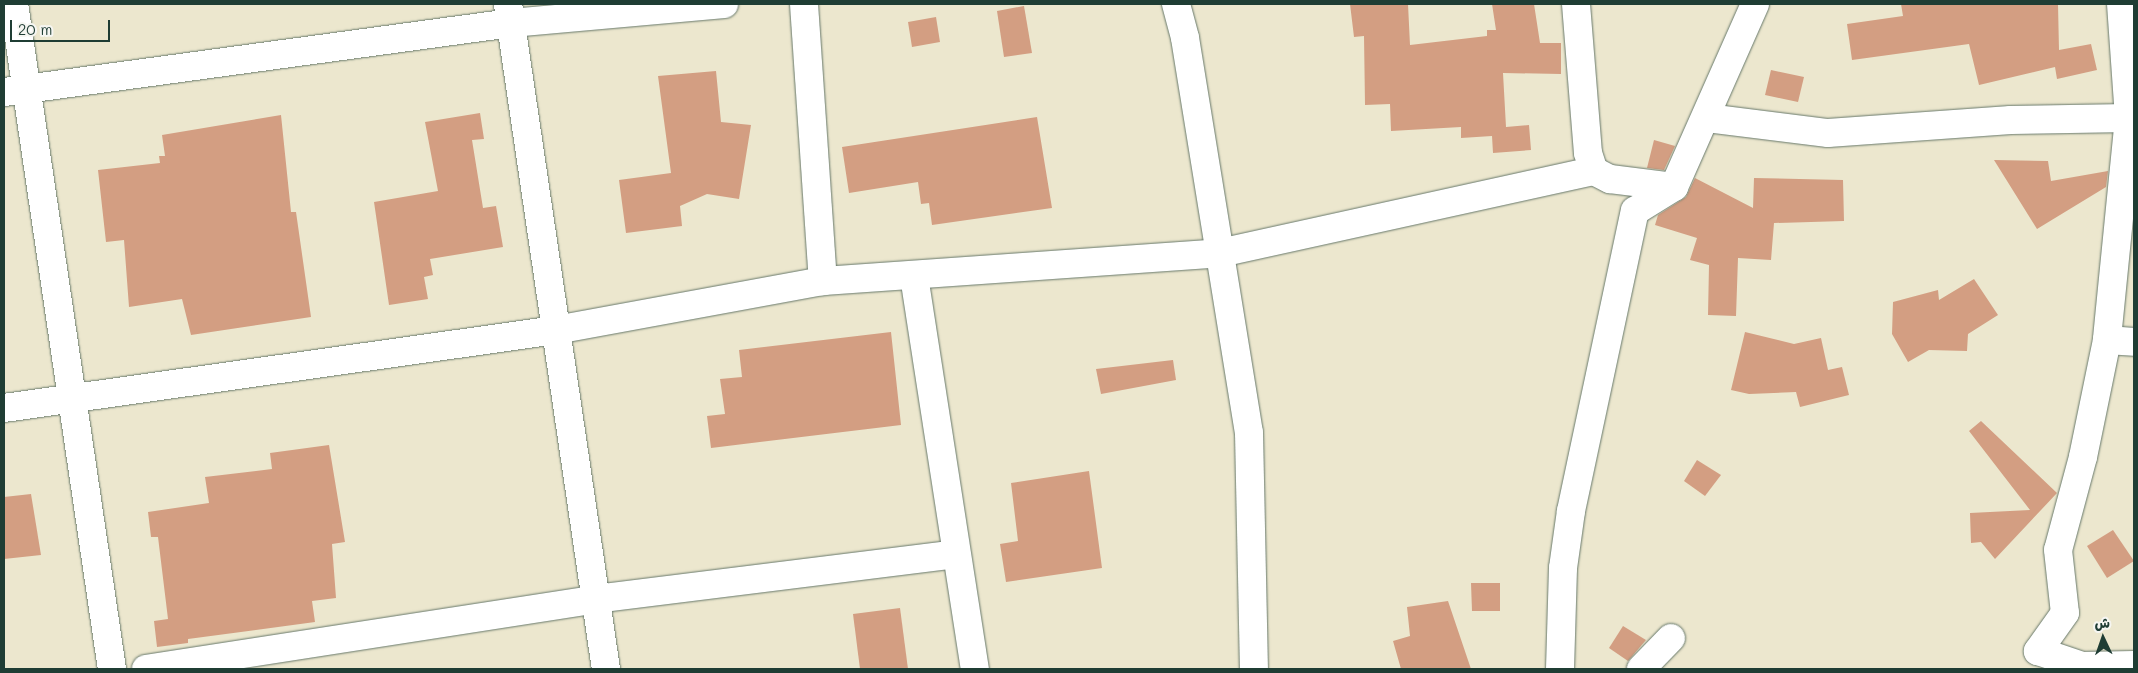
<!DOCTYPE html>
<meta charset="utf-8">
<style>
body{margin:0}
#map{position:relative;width:2138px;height:673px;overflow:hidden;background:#ece7ce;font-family:Mali,"Playpen Sans Arabic",sans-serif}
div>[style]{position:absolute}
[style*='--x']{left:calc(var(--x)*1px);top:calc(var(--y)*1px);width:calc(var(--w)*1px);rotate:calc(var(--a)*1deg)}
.building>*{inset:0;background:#d39e82}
.roads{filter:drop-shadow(0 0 1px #67786a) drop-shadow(0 0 1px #67786a)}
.minor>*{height:28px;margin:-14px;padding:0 14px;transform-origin:14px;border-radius:14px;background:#fff}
span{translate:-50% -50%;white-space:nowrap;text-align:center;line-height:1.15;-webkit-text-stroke:4px #f6f6f2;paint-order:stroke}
.frame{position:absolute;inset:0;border:5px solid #1f3d34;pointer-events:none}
.north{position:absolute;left:2078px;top:613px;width:50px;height:50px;-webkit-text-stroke:4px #f6f6f2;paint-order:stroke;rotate:357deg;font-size:14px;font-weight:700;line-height:20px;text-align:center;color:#1f3d34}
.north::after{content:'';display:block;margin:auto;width:18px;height:22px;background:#1f3d34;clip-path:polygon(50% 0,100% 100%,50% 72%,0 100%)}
.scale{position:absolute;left:10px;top:20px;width:100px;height:22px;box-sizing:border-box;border:2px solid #1f3d34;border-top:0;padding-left:6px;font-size:15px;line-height:18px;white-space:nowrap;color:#1f3d34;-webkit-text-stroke:4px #f6f6f2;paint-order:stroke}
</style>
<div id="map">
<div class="building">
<i style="clip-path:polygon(1350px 4px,1408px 4px,1410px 45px,1487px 36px,1487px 30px,1496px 30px,1492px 4px,1534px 4px,1540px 43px,1561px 43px,1561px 74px,1503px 73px,1506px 127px,1529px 125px,1531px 150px,1493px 153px,1492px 136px,1461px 138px,1461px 127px,1391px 131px,1390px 104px,1365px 105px,1364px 36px,1354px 37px)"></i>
<i style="clip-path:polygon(1901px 4px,2058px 4px,2059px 50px,2091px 44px,2097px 70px,2057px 79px,2055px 67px,1979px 85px,1969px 44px,1852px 60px,1847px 24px,1903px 16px)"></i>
<i style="clip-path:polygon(1024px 6px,1032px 53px,1004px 57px,997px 11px)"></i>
<i style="clip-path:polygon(936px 17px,940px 42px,912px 47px,908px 22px)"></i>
<i style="clip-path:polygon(1771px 70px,1804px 77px,1798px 102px,1765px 95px)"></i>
<i style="clip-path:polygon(716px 71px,721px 122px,751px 125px,739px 199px,707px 194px,680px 206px,682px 226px,626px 233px,619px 180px,671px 173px,658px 76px)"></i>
<i style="clip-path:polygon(480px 113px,484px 139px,472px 140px,483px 208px,496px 206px,503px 247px,430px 259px,433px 275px,424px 277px,428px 299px,389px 305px,374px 202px,438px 191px,425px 122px)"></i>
<i style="clip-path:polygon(281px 115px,291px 212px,296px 212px,311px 317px,191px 335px,182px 299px,129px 307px,124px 240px,106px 242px,98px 170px,160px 163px,159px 156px,165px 156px,162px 135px)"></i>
<i style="clip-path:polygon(1037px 117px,1052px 208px,932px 225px,929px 203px,921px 204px,918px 182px,849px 193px,842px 147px)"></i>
<i style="clip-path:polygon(1654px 140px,1675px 146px,1664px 170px,1647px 168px)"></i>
<i style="clip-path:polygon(1994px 160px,2048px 161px,2051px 181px,2108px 171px,2106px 187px,2037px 229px)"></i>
<i style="clip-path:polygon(1695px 178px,1753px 208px,1754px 178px,1843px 180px,1844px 221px,1774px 223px,1771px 260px,1738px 258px,1736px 316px,1708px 315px,1709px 265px,1690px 260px,1697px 238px,1655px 225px,1658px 215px,1686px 197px)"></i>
<i style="clip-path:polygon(1974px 279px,1998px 315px,1968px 334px,1967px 351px,1929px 350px,1908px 362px,1892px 334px,1893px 302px,1938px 290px,1939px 300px)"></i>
<i style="clip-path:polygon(891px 332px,901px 425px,711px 448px,707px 416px,725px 414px,720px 379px,742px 377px,739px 350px)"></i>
<i style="clip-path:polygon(1745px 332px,1794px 344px,1821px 338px,1828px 370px,1842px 367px,1849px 395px,1800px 407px,1796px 392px,1749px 394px,1731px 390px)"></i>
<i style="clip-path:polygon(1173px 360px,1176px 380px,1101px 394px,1096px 369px)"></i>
<i style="clip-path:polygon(1981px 421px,2057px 493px,1995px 559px,1981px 542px,1971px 543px,1970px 513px,2030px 510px,1969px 431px)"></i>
<i style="clip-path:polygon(329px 445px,345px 542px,332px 544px,336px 598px,312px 601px,315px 622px,188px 639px,188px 643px,157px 647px,154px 621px,168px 619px,158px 537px,151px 537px,148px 512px,209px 503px,205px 477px,272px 469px,270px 453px)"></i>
<i style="clip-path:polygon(1697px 460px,1721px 475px,1705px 496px,1684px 481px)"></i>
<i style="clip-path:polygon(1089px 471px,1102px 568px,1006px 582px,1000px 544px,1018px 541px,1011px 483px)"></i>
<i style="clip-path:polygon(31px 494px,41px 555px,4px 559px,4px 497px)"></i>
<i style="clip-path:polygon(2113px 530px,2134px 561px,2107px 578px,2087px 546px)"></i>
<i style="clip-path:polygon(1471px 583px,1500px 583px,1500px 611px,1472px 611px)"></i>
<i style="clip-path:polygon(1448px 601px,1471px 669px,1401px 669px,1393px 641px,1410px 636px,1407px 607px)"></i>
<i style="clip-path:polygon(900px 608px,908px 669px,860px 669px,853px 614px)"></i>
<i style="clip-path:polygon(1623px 626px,1646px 640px,1628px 661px,1609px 648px)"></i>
</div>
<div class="roads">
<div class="minor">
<i style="--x:14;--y:4;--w:672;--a:81.62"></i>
<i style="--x:508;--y:4;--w:672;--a:81.62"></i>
<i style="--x:804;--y:4;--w:278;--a:86.1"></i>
<i style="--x:1176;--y:4;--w:35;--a:75"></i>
<i style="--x:1185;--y:38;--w:400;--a:80.8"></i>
<i style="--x:1249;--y:433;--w:236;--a:88.8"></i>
<i style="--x:1576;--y:4;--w:149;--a:85.4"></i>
<i style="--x:1588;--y:153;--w:19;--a:72"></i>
<i style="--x:1594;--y:171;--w:18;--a:27"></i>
<i style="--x:1610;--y:179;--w:64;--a:7.1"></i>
<i style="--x:4;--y:92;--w:512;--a:-7.75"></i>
<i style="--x:511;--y:23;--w:214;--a:-5.1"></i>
<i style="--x:1707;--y:118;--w:122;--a:7.1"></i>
<i style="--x:1828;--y:133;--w:183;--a:-4.1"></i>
<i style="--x:2011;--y:120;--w:118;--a:-1"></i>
<i style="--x:2129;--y:118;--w:114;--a:-94"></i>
<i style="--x:2134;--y:118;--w:5;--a:180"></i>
<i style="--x:2129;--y:118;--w:223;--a:95.7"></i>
<i style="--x:2107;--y:340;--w:119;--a:101.6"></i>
<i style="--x:2083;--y:457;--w:96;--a:105"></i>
<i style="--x:2058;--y:550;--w:63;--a:83.7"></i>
<i style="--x:2065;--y:613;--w:47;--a:125.4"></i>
<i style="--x:2038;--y:651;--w:46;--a:18.8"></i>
<i style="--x:2082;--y:666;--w:52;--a:-1.1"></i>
<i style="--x:914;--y:276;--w:398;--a:81.2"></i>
<i style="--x:2107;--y:340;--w:27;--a:4"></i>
<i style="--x:4;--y:408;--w:557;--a:-8.04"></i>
<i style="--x:556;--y:330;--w:271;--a:-10.4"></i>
<i style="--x:823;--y:281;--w:398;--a:-4"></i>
<i style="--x:1220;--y:253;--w:383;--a:-12.4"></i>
<i style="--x:146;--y:669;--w:455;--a:-8.8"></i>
<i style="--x:596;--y:599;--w:363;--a:-7.1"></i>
<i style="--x:1560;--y:669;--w:101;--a:-88.3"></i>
<i style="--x:1563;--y:568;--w:58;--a:-82"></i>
<i style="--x:1571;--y:511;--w:307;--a:-78"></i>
<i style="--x:1635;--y:211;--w:46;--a:-31.6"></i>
<i style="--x:1674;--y:187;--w:200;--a:-66.1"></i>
<i style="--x:1641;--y:669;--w:43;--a:-45.9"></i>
</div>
</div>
<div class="frame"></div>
<div class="north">ش</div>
<div class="scale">20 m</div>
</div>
